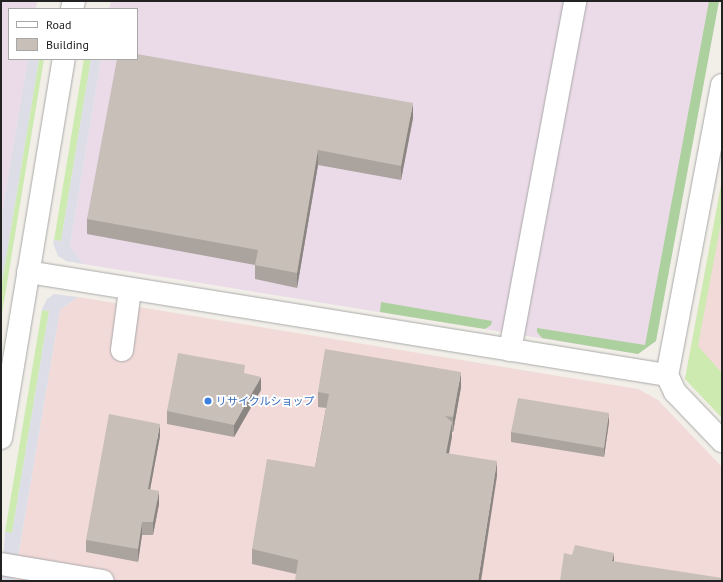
<!DOCTYPE html>
<meta charset="utf-8">
<style>
body{margin:0}
#map{position:relative;width:723px;height:582px;overflow:hidden;background:#f2efe9;font-family:"PT Sans","Noto Sans JP",sans-serif}
div>[style]{position:absolute}
[style*='--x']{left:calc(var(--x)*1px);top:calc(var(--y)*1px);width:calc(var(--w)*1px);rotate:calc(var(--a)*1deg)}
.commercial>*{inset:0;background:#f2dad9}
.industrial>*{inset:0;background:#ebdbe8}
.grass>*{inset:0;background:#cdebb0}
.forest>*{inset:0;background:#add19e}
.plaza>*{inset:0;background:#dddde8}
.roads{filter:drop-shadow(0 0 1px #a9a9a9) drop-shadow(0 0 1px #a9a9a9)}
.minor>*{height:22px;margin:-11px;padding:0 11px;transform-origin:11px;border-radius:11px;background:#fff}
.wall>*{inset:0;background:#aba49e}
.shaded-wall>*{inset:0;background:#8b8681}
.building>*{inset:0;background:#c7bfb8}
.dots>*{width:11px;height:11px;translate:-50% -50%;box-sizing:border-box;border:2px solid #fff;border-radius:50%}
span{translate:-50% -50%;white-space:nowrap;text-align:center;line-height:1.15;-webkit-text-stroke:3.5px #fff;paint-order:stroke}
.shop-label{font-size:11px;color:#366cbe}
.left{translate:0 -50%;text-align:left}
.frame{position:absolute;inset:0;border:2px solid #222;pointer-events:none}
.legend{position:absolute;left:8px;top:8px;width:130px;height:52px;box-sizing:border-box;background:#fff;border:1px solid #a7a7a7;margin:0;padding:5px 7px;list-style:none;font-size:12px;color:#222}
.legend li{display:flex;align-items:center;gap:8px;height:20px}
.legend b{width:20px;border:1px solid #a7a7a7}
</style>
<div id="map">
<div class="commercial">
<i style="clip-path:polygon(722px 180px,722px 418px,685px 379px)"></i>
<i style="clip-path:polygon(78px 297px,638px 389px,658px 400px,722px 467px,722px 581px,14px 581px,60px 310px)"></i>
</div>
<div class="industrial">
<i style="clip-path:polygon(1px 1px,37px 1px,36px 9px,9px 9px,9px 59px,28px 59px,1px 219px)"></i>
<i style="clip-path:polygon(111px 1px,719px 1px,656px 341px,638px 354px,83px 264px,70px 246px,101px 59px,137px 59px,137px 9px,109px 9px)"></i>
</div>
<div class="grass">
<i style="clip-path:polygon(39px 59px,44px 59px,1px 320px,1px 288px)"></i>
<i style="clip-path:polygon(84px 59px,91px 59px,61px 241px,54px 240px)"></i>
<i style="clip-path:polygon(722px 180px,722px 217px,698px 346px,722px 373px,722px 418px,685px 379px)"></i>
<i style="clip-path:polygon(42px 310px,49px 311px,12px 533px,5px 532px)"></i>
</div>
<div class="forest">
<i style="clip-path:polygon(709px 1px,719px 1px,656px 341px,638px 354px,542px 338px,537px 332px,537px 328px,645px 345px)"></i>
<i style="clip-path:polygon(381px 302px,492px 321px,491px 325px,485px 329px,380px 312px)"></i>
</div>
<div class="plaza">
<i style="clip-path:polygon(28px 59px,39px 59px,1px 288px,1px 219px)"></i>
<i style="clip-path:polygon(91px 59px,101px 59px,70px 246px,83px 264px,66px 261px,58px 256px,53px 243px,54px 240px,61px 241px)"></i>
<i style="clip-path:polygon(54px 294px,78px 297px,60px 310px,14px 581px,1px 581px,5px 535px,5px 532px,12px 533px,49px 311px,42px 310px,43px 307px,47px 299px)"></i>
</div>
<div class="roads">
<div class="minor">
<i style="--x:72;--y:9;--w:8;--a:-76"></i>
<i style="--x:722;--y:85;--w:295;--a:100.7"></i>
<i style="--x:667;--y:375;--w:19;--a:65"></i>
<i style="--x:675;--y:392;--w:68;--a:46.2"></i>
<i style="--x:28;--y:272;--w:647;--a:9.16"></i>
<i style="--x:122;--y:350;--w:61;--a:-82.4"></i>
<i style="--x:510;--y:350;--w:355;--a:-79.4"></i>
<i style="--x:1;--y:438;--w:384;--a:-80.6"></i>
<i style="--x:1;--y:564;--w:103;--a:9.5"></i>
</div>
</div>
<div class="wall">
<i style="clip-path:polygon(413px 118px,401px 180px,318px 165px,297px 288px,255px 279px,255px 265px,87px 234px,87px 219px)"></i>
<i style="clip-path:polygon(245px 374px,261px 390px,234px 437px,167px 424px,167px 411px)"></i>
<i style="clip-path:polygon(461px 387px,453px 432px,452px 432px,452px 436px,449px 454px,497px 476px,296px 574px,252px 564px,252px 549px,315px 467px,326px 408px,318px 407px,318px 392px)"></i>
<i style="clip-path:polygon(609px 422px,604px 457px,511px 442px,511px 432px)"></i>
<i style="clip-path:polygon(160px 436px,150px 489px,159px 504px,153px 535px,142px 535px,138px 562px,86px 552px,86px 540px)"></i>
</div>
<div class="shaded-wall">
<i style="clip-path:polygon(413px 103px,413px 118px,401px 180px,401px 166px)"></i>
<i style="clip-path:polygon(318px 150px,318px 165px,297px 288px,297px 273px)"></i>
<i style="clip-path:polygon(461px 372px,461px 387px,453px 432px,453px 417px)"></i>
<i style="clip-path:polygon(261px 377px,261px 390px,234px 437px,234px 425px)"></i>
<i style="clip-path:polygon(609px 413px,609px 422px,604px 457px,604px 448px)"></i>
<i style="clip-path:polygon(452px 422px,452px 436px,446px 468px,446px 453px)"></i>
<i style="clip-path:polygon(160px 424px,160px 436px,148px 501px,148px 489px)"></i>
<i style="clip-path:polygon(497px 461px,497px 476px,481px 581px,478px 581px)"></i>
<i style="clip-path:polygon(159px 491px,159px 504px,153px 535px,153px 522px)"></i>
<i style="clip-path:polygon(142px 522px,142px 535px,138px 562px,138px 549px)"></i>
<i style="clip-path:polygon(614px 553px,614px 568px,612px 561px)"></i>
</div>
<div class="building">
<i style="clip-path:polygon(137px 54px,413px 103px,401px 166px,318px 150px,297px 273px,255px 265px,258px 250px,87px 219px,117px 59px,137px 59px)"></i>
<i style="clip-path:polygon(325px 349px,461px 372px,453px 417px,445px 416px,452px 422px,446px 453px,497px 461px,478px 581px,295px 581px,298px 560px,252px 549px,267px 459px,315px 467px,329px 394px,318px 392px)"></i>
<i style="clip-path:polygon(178px 353px,245px 365px,244px 373px,261px 377px,234px 425px,167px 411px)"></i>
<i style="clip-path:polygon(518px 398px,609px 413px,604px 448px,511px 432px)"></i>
<i style="clip-path:polygon(109px 414px,160px 424px,148px 489px,159px 491px,153px 522px,142px 522px,138px 549px,86px 540px)"></i>
<i style="clip-path:polygon(575px 545px,614px 553px,612px 561px,722px 578px,722px 581px,560px 581px,564px 553px,572px 555px)"></i>
</div>
<div class="dots">
<i style="left:208px;top:401px;background:#3f7fe0"></i>
</div>
<div class="shop-label">
<span class="left" style="left:216px;top:401px">リサイクルショップ</span>
</div>
<div class="frame"></div>
<ul class="legend">
<li><b style="height:5px;background:#fff"></b>Road</li>
<li><b style="height:11px;background:#c7bfb8"></b>Building</li>
</ul>
</div>
